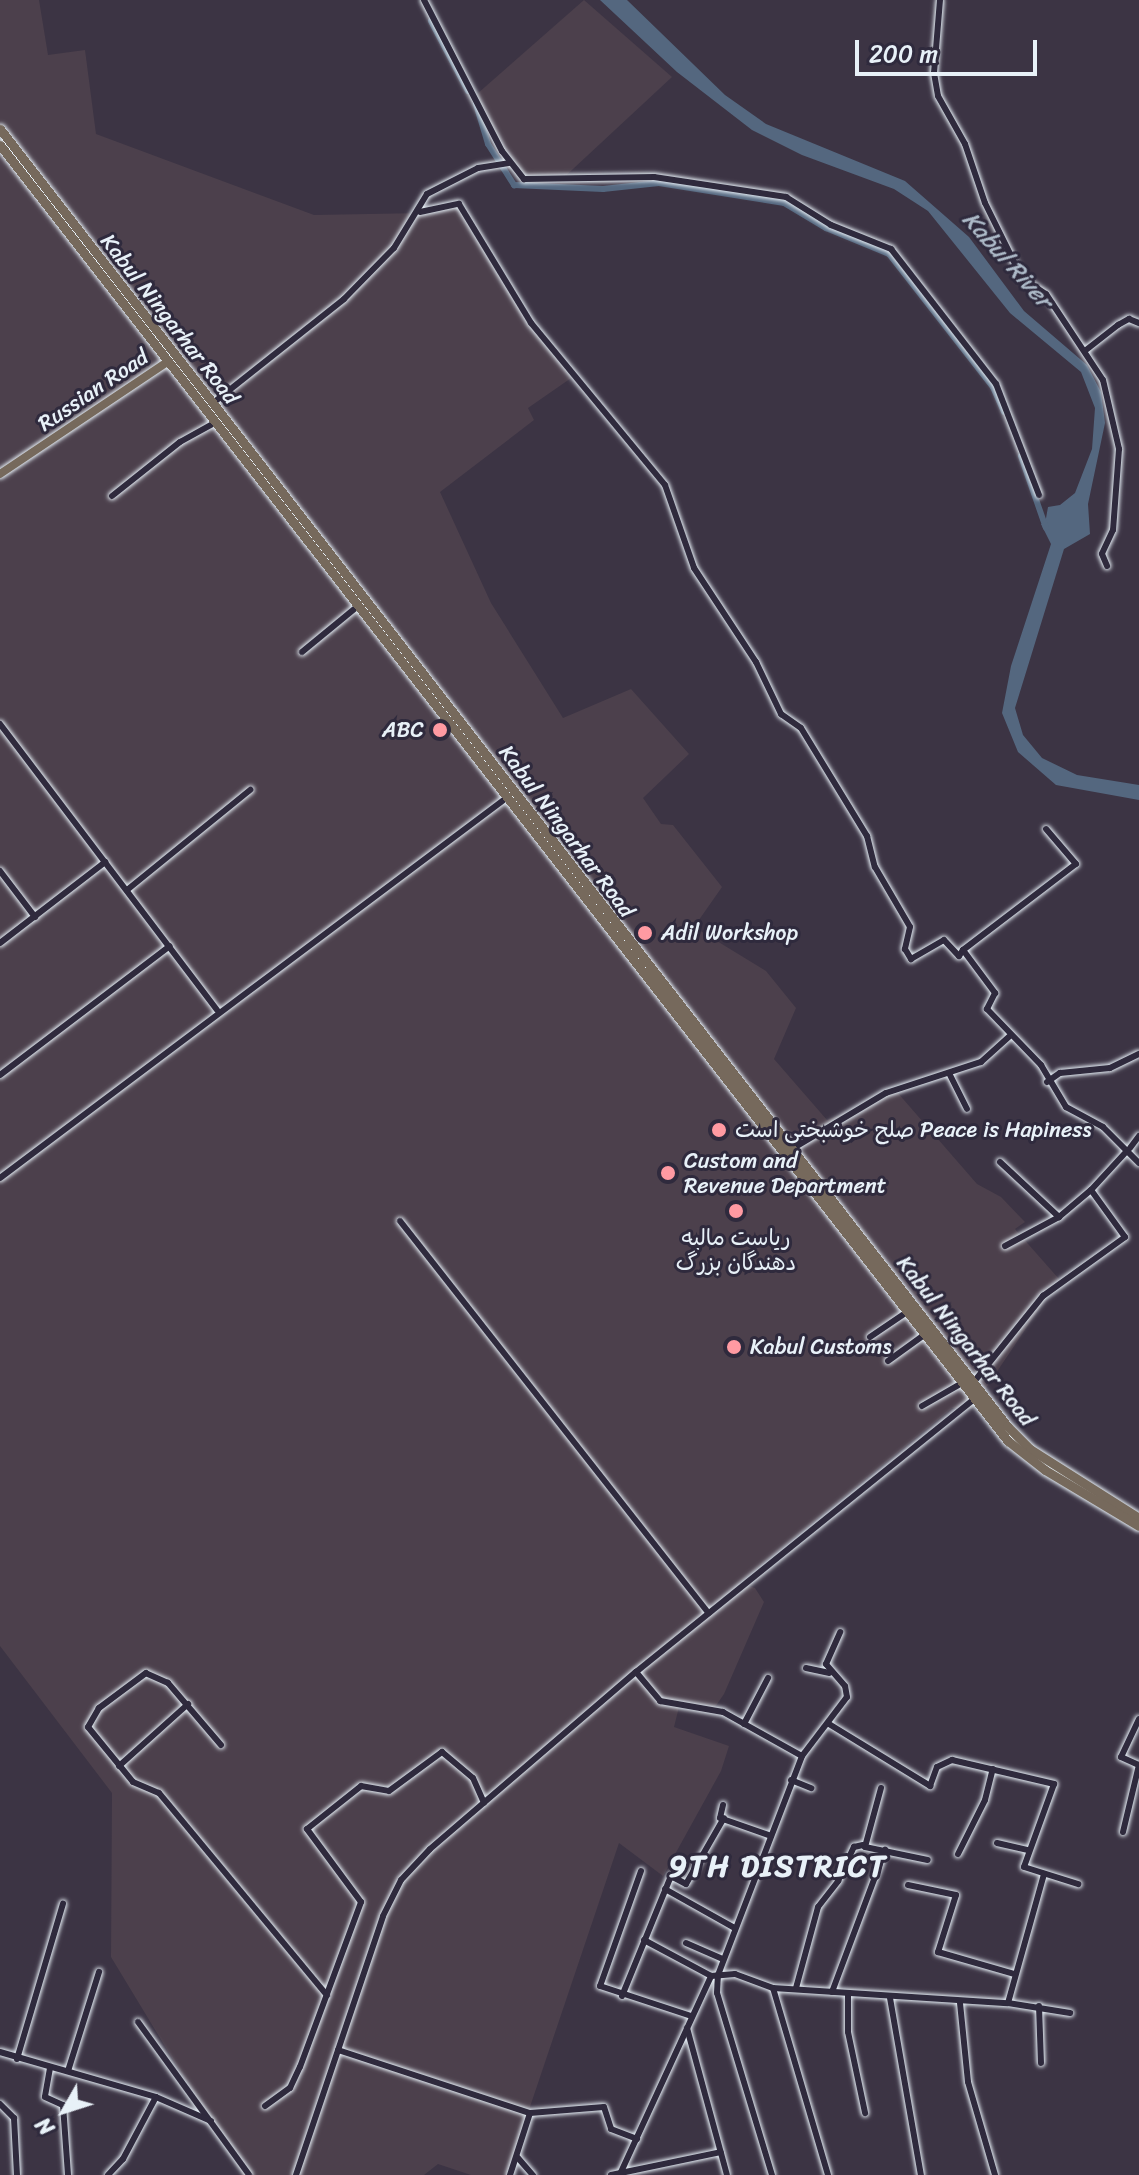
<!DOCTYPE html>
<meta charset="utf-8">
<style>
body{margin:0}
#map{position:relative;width:1139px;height:2175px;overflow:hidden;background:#3c3444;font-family:Sriracha,"Playpen Sans Arabic",sans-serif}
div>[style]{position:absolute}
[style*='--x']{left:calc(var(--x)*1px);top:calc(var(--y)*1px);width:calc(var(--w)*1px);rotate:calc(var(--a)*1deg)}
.built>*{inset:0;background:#4c404c}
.water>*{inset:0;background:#54677f}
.canal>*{height:6px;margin:-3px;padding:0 3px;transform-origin:3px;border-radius:3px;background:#54677f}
.roads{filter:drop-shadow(0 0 2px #e8f1f8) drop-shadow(0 0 2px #e8f1f8)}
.minor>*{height:6px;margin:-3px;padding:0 3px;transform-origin:3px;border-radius:3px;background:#2f2a3d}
.major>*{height:8px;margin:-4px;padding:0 4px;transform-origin:4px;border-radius:4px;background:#76695c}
.highway>*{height:9px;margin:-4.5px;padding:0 4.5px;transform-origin:4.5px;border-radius:4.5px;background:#76695c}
.dots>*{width:22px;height:22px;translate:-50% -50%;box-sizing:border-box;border:4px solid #2f2a3d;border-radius:50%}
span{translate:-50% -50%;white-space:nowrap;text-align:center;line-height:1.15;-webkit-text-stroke:6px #2f2a3d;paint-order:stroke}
.street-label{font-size:22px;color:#e8f1f8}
.poi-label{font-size:22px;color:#e8f1f8}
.right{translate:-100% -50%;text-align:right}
.left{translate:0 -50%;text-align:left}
.water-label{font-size:24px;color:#adbac8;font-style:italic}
.district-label{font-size:30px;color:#e8f1f8;font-weight:700;letter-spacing:2px}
.north{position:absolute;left:24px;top:2071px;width:80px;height:80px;-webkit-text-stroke:6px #2f2a3d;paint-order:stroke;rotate:231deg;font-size:22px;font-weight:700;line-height:32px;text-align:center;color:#e8f1f8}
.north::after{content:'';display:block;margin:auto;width:28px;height:36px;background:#e8f1f8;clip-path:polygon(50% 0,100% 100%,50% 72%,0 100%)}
.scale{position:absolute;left:855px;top:40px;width:182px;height:36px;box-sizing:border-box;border:4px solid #e8f1f8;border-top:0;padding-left:10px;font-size:24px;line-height:28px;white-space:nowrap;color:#e8f1f8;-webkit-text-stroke:6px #2f2a3d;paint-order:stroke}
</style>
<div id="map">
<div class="built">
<i style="clip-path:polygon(0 0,39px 0,48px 55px,85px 50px,96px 134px,314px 215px,424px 213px,455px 203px,545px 342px,577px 374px,528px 408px,534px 420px,440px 492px,491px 603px,563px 718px,631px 689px,689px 754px,643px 798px,661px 824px,673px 825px,722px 887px,694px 927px,766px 971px,796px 1008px,774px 1059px,827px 1120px,897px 1092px,977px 1184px,1001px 1197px,1025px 1222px,1015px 1229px,1059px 1279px,972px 1409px,952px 1408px,739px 1583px,755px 1588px,764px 1602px,724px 1694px,715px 1707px,679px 1707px,674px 1727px,729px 1746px,721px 1771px,663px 1876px,619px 1843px,507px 2175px,471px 2175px,438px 2164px,424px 2175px,243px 2175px,111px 1957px,112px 1793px,0 1646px)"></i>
<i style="clip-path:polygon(584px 0,672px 77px,559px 182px,524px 179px,502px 151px,477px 94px)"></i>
</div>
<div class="water">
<i style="clip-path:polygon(600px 0,627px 0,725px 95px,766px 124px,905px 181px,969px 237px,1024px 311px,1087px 365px,1101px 392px,1105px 423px,1088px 504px,1090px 534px,1064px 549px,1015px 708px,1023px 735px,1042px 758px,1077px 775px,1139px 785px,1139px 800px,1056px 785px,1018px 752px,1002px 713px,1011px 666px,1051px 544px,1041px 524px,1045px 524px,1048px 507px,1060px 505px,1075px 493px,1092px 449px,1095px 408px,1081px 372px,1010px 313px,928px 211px,894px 189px,802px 155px,752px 130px,677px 72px)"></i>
</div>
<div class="canal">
<i style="--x:431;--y:21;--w:79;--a:62.1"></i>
<i style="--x:476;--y:104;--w:42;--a:73.3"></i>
<i style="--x:488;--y:144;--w:49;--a:57.6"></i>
<i style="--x:514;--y:185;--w:89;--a:2.6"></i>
<i style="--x:603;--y:189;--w:56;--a:-6.1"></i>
<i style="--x:659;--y:183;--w:127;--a:9.1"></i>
<i style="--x:784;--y:203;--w:49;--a:30.8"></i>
<i style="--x:826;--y:228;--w:68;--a:22.4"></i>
<i style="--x:889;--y:254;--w:169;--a:52"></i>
<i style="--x:993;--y:387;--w:27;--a:66"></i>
<i style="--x:1021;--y:456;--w:76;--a:70.9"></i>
</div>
<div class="roads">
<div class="minor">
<i style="--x:424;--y:0;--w:170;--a:62.7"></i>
<i style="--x:502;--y:151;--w:36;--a:52"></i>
<i style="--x:524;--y:179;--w:130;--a:-0.9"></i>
<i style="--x:654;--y:177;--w:134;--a:8.6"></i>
<i style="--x:786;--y:197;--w:53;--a:31.9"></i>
<i style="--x:831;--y:225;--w:65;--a:21.8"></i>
<i style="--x:891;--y:249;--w:171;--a:52.1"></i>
<i style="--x:996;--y:384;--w:119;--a:68.8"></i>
<i style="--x:940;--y:0;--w:73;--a:94.7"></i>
<i style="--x:934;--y:73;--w:23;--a:80"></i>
<i style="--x:938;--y:96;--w:55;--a:60.6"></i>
<i style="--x:965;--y:144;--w:62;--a:71.3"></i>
<i style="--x:985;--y:203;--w:84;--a:63.7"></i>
<i style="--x:1022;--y:278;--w:29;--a:34"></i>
<i style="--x:1046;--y:294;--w:103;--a:56.5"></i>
<i style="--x:1103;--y:380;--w:71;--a:76.9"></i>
<i style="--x:1119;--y:449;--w:81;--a:94.2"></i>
<i style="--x:1113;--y:530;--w:26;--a:115"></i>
<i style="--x:1102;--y:554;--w:13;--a:67"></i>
<i style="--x:420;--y:212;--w:40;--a:-12"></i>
<i style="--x:459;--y:204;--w:139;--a:58.8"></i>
<i style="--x:531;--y:323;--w:210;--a:50.4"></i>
<i style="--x:665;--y:485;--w:88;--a:70.7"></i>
<i style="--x:694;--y:568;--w:113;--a:56.6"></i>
<i style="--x:756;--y:662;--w:58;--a:64.3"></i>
<i style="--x:781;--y:714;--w:24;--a:35"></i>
<i style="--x:801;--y:728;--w:127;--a:58.6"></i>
<i style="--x:867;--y:836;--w:32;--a:76"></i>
<i style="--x:875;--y:867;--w:69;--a:59.7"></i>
<i style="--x:910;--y:927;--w:23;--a:103"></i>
<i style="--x:905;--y:949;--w:12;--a:59"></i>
<i style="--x:911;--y:959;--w:38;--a:-30"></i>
<i style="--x:944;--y:940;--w:22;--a:47"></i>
<i style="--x:959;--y:956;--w:7;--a:-56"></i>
<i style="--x:963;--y:950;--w:54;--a:53.3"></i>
<i style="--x:995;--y:993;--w:18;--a:117"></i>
<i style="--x:987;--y:1009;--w:78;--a:46"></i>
<i style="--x:1041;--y:1065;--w:49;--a:59.2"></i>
<i style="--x:1066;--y:1107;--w:42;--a:28.4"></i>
<i style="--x:1103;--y:1127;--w:51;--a:45"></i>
<i style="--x:1086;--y:350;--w:41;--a:-38"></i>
<i style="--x:1118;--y:325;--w:13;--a:-29"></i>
<i style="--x:1129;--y:319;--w:11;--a:22"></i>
<i style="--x:213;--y:403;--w:167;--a:-38.4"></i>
<i style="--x:344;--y:299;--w:71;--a:-45.6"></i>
<i style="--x:394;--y:248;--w:63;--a:-58.6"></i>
<i style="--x:427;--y:194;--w:57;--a:-27"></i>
<i style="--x:478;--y:168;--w:31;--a:-9"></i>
<i style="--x:112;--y:496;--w:87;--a:-38.5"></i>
<i style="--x:180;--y:442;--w:39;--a:-29"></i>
<i style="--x:302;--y:652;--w:72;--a:-39.4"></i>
<i style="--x:0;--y:724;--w:359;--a:52.8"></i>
<i style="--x:0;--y:871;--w:58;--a:52.7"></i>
<i style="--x:127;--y:890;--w:159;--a:-39.1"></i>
<i style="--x:0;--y:943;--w:133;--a:-37.6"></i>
<i style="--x:963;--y:950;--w:142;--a:-37.3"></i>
<i style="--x:1076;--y:864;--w:46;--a:-130.6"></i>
<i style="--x:949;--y:1073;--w:40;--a:63.4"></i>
<i style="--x:0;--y:1075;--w:213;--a:-37.2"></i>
<i style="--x:1047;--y:1082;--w:16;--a:-35"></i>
<i style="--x:1060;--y:1073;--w:50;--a:-5.7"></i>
<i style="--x:1110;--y:1068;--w:32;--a:-26"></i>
<i style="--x:1130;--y:1148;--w:15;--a:-53"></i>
<i style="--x:792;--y:1149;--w:109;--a:-30.8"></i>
<i style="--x:886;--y:1093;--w:100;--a:-18.1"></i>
<i style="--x:981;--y:1062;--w:38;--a:-42"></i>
<i style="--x:1000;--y:1162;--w:81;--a:43"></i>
<i style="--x:0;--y:1178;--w:636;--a:-36.89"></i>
<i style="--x:400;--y:1221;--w:499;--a:51.8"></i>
<i style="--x:1005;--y:1246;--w:61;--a:-28.2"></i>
<i style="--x:1059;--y:1217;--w:42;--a:-40.2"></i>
<i style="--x:870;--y:1337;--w:45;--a:-34"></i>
<i style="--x:888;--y:1361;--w:44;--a:-35.8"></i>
<i style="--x:973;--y:1383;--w:112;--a:-51.2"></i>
<i style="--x:1043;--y:1296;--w:101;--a:-35.7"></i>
<i style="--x:1125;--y:1237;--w:58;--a:-125.9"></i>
<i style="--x:1091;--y:1190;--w:50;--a:-47.4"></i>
<i style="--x:922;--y:1406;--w:46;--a:-29.9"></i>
<i style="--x:806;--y:1668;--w:24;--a:12"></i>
<i style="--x:636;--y:1672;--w:38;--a:50"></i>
<i style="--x:660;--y:1701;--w:64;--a:9.9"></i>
<i style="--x:723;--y:1712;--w:90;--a:29.1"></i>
<i style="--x:1139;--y:1719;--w:42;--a:115.3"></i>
<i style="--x:1121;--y:1757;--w:20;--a:24"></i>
<i style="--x:744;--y:1724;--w:52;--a:-62.4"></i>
<i style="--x:829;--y:1724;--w:119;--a:31.5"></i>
<i style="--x:930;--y:1786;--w:20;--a:-70"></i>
<i style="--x:937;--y:1767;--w:17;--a:-25"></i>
<i style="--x:952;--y:1760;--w:105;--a:13.2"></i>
<i style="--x:1054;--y:1784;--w:88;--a:109.9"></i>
<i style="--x:1024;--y:1867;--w:57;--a:17.5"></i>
<i style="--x:221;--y:1745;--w:82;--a:-130.5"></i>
<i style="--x:168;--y:1683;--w:24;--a:-156"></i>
<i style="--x:146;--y:1673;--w:59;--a:143.3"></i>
<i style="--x:99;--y:1708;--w:22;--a:120"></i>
<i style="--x:88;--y:1727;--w:71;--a:50.7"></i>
<i style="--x:133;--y:1782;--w:28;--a:23"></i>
<i style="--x:159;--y:1793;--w:263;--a:50.3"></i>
<i style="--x:119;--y:1766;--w:93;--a:-41.9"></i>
<i style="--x:791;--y:1780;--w:22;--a:22"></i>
<i style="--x:881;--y:1788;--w:61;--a:105.2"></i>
<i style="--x:865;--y:1847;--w:64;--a:11.7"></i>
<i style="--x:723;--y:1805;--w:13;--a:103"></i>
<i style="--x:720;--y:1818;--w:54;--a:19.4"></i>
<i style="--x:1123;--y:1832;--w:69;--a:-76.6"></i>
<i style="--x:997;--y:1843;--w:32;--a:13"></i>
<i style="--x:958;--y:1854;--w:60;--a:-63.4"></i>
<i style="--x:985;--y:1800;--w:32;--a:-76"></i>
<i style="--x:641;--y:1871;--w:122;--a:109.6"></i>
<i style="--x:600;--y:1986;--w:96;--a:18.2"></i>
<i style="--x:908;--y:1885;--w:49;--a:11.8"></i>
<i style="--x:956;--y:1895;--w:60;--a:107.5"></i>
<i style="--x:938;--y:1952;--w:79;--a:16.1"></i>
<i style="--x:665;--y:1889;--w:78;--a:29.2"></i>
<i style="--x:644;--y:1940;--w:76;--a:28.2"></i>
<i style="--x:686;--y:1943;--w:40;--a:23.4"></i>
<i style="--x:773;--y:1988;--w:195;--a:73.6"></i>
<i style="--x:796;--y:1988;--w:84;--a:-74.8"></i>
<i style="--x:818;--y:1907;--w:33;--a:-52"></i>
<i style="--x:838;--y:1881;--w:38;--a:-65"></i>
<i style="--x:854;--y:1847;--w:9;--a:-13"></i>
<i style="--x:832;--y:1992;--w:152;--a:-69.5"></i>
<i style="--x:848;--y:1995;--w:37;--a:90"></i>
<i style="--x:848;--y:2032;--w:83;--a:78.1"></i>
<i style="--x:622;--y:1996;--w:130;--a:-67.8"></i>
<i style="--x:671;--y:1876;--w:17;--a:28"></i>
<i style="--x:686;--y:1884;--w:76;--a:-60.1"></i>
<i style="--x:890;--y:1998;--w:180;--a:80.1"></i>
<i style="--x:960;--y:2003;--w:79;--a:84.2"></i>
<i style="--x:968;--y:2082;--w:97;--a:73.8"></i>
<i style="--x:1008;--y:2003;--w:134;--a:-74.4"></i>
<i style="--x:1039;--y:2006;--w:57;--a:88"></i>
<i style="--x:138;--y:2022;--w:189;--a:54"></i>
<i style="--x:687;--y:2028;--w:152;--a:74.8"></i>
<i style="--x:338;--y:2050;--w:202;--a:18.2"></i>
<i style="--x:530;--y:2113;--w:74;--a:-4.6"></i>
<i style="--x:604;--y:2107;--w:23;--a:72"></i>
<i style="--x:611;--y:2129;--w:28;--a:21"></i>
<i style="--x:0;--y:2052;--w:162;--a:16.1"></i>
<i style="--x:156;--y:2097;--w:60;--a:23.6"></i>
<i style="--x:17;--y:2059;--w:162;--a:-73.5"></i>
<i style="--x:50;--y:2068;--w:29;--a:100"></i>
<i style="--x:45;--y:2097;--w:20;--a:24"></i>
<i style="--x:63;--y:2105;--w:70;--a:85.9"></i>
<i style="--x:68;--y:2071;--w:104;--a:-72.6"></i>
<i style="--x:0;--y:2104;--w:20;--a:45"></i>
<i style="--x:14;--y:2118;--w:57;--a:87"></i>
<i style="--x:265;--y:2106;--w:31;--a:-36"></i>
<i style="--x:290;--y:2088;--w:23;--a:-65"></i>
<i style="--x:300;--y:2067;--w:176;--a:-69.7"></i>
<i style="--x:361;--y:1902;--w:91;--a:-126.5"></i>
<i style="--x:307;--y:1829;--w:69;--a:-38.5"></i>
<i style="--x:361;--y:1786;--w:28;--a:10"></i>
<i style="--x:389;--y:1791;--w:66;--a:-36.3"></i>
<i style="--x:442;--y:1752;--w:40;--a:40"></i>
<i style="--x:473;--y:1778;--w:27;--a:66"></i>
<i style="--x:518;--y:2158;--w:23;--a:49"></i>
<i style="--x:621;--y:2172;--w:216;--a:-65.3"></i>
<i style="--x:711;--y:1976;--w:24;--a:-5"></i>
<i style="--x:735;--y:1974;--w:40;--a:20.2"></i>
<i style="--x:773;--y:1988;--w:235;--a:3.7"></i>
<i style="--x:1008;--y:2003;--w:63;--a:9.2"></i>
<i style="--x:108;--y:2175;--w:22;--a:-47"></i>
<i style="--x:123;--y:2159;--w:70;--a:-62"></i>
<i style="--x:296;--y:2175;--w:273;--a:-71.4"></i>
<i style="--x:383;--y:1916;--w:40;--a:-63.4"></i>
<i style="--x:401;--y:1880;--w:42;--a:-46.9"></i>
<i style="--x:430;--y:1849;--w:272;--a:-40.7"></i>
<i style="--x:636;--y:1672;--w:437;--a:-38.9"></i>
<i style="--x:510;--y:2175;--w:65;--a:-72.1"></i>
<i style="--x:611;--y:2175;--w:112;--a:-11.8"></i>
<i style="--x:772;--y:2175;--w:190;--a:-106.8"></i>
<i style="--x:717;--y:1993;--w:18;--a:-87"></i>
<i style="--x:718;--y:1975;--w:235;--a:-69"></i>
<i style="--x:802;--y:1756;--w:74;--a:-52.7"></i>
<i style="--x:847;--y:1697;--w:11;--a:-100"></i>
<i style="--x:845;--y:1686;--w:29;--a:-131"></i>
<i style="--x:826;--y:1664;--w:35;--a:-66"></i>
</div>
<div class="major">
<i style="--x:0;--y:474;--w:201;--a:-33.8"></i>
</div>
<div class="highway">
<i style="--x:0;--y:129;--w:1642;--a:52.17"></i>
<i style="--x:1007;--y:1426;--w:33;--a:45"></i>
<i style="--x:1030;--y:1449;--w:129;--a:32.3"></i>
<i style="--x:0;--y:145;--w:1642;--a:52.13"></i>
<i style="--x:1008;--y:1441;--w:47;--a:38.1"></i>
<i style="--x:1045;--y:1470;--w:109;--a:30.8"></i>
</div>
</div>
<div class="dots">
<i style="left:440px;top:730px;background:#ff9aa2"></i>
<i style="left:645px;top:933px;background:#ff9aa2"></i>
<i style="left:719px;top:1130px;background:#ff9aa2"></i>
<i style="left:668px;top:1173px;background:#ff9aa2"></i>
<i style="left:736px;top:1211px;background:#ff9aa2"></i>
<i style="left:734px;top:1347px;background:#ff9aa2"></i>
</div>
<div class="street-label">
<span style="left:170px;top:319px;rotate:52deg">Kabul Ningarhar Road</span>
<span style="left:93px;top:390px;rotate:-34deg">Russian Road</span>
<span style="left:567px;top:831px;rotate:53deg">Kabul Ningarhar Road</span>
<span style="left:966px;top:1341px;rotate:52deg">Kabul Ningarhar Road</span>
</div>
<div class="poi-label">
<span class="right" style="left:424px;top:730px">ABC</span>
<span class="left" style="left:661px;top:933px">Adil Workshop</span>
<span class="left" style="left:735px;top:1130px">صلح خوشبختی است Peace is Hapiness</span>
<span class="left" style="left:684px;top:1173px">Custom and<br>Revenue Department</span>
<span style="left:736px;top:1250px">ریاست مالیه<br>دهندگان بزرگ</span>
<span class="left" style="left:750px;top:1347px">Kabul Customs</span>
</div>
<div class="water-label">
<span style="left:1007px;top:260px;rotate:48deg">Kabul River</span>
</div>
<div class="district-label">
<span style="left:778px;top:1866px">9TH DISTRICT</span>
</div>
<div class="north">N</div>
<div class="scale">200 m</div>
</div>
